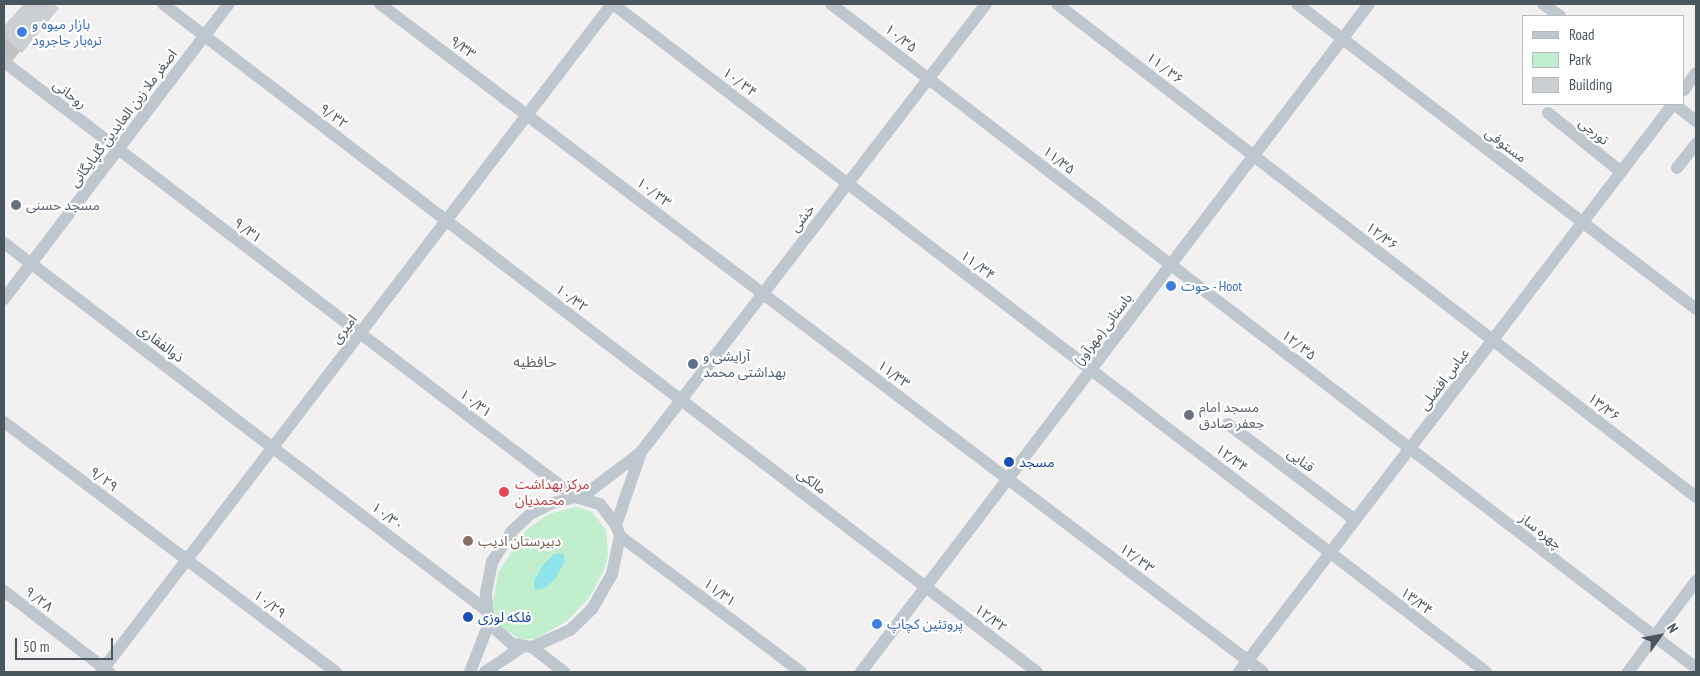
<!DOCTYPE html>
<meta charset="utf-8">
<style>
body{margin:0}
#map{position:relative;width:1700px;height:676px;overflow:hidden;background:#f3f0f1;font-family:"PT Sans Narrow","Noto Sans Arabic",sans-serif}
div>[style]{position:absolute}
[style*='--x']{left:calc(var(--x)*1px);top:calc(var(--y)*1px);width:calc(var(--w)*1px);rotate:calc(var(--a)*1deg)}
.green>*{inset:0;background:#c1eecd}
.water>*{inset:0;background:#8fe3ea}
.shadow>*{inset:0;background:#0003}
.building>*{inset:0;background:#cbced3}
.minor>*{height:12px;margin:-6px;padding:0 6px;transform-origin:6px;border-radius:6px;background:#bdc7cd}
.dots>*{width:14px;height:14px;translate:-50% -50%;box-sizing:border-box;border:2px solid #fff;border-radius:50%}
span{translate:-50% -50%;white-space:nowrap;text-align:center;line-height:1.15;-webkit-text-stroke:4.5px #fff;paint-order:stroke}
.shop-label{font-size:14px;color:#366cbe}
.left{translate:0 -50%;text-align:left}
.street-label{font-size:14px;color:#49565d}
.worship-label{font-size:14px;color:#5b616d}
.service-label{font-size:14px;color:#4e5e75}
.transit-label{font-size:14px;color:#164399}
.health-label{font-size:14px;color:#be3a42}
.education-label{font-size:14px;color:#785e54}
.neighbourhood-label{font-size:15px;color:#5d6265}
.frame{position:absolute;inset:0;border:5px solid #49565d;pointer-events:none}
.legend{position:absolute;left:1522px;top:15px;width:162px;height:90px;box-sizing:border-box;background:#fff;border:1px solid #b6bbbe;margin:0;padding:6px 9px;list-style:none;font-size:15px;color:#49565d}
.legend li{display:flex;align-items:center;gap:10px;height:25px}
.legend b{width:25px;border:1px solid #b6bbbe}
.north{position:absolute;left:1635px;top:611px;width:50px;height:50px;-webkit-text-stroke:4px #fff;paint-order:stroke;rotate:58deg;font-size:14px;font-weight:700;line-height:20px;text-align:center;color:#49565d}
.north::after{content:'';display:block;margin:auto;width:18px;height:22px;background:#49565d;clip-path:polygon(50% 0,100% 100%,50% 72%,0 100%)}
.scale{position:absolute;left:15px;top:638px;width:98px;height:22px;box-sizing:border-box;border:2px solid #49565d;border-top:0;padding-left:6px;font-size:15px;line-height:18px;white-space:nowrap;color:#49565d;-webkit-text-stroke:4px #fff;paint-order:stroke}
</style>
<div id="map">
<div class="green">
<i style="clip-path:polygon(575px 507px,591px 511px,606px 530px,608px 555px,605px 568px,589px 598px,567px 621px,535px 639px,519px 639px,500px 627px,495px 615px,493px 603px,498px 573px,525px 531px,549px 514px)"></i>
</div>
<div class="water">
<i style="clip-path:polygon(563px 553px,565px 561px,556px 578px,545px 588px,535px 590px,534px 581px,542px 566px,554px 554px)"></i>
</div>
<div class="shadow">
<i style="clip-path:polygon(24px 4px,51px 4px,57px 9px,12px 61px,4px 55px,4px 27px)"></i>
</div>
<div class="building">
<i style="clip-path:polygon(24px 4px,53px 4px,59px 8px,22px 53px,4px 38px,4px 26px)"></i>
</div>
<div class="minor">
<i style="--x:163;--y:4;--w:1100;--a:37.39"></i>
<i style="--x:380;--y:4;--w:1107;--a:37.11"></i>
<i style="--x:613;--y:4;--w:1099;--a:37.42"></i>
<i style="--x:831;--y:4;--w:1090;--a:37.51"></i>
<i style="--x:1057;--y:4;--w:807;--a:37.65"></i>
<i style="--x:1297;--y:4;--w:502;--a:37.39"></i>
<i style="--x:1543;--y:4;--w:21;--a:35"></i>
<i style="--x:4;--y:62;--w:718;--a:37.3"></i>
<i style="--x:1684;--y:90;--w:21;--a:-55"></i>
<i style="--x:1674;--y:104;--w:28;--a:38"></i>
<i style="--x:1548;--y:113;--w:94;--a:38.9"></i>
<i style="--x:1677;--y:168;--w:31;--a:-52"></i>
<i style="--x:4;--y:243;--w:606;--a:37.29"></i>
<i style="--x:4;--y:299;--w:371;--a:-52.7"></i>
<i style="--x:4;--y:422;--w:416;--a:37"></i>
<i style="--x:1228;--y:424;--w:159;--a:37.1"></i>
<i style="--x:575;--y:497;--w:26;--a:16"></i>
<i style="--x:600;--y:504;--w:26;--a:53"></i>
<i style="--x:616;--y:525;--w:12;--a:70"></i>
<i style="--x:620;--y:536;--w:39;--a:102"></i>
<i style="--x:612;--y:574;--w:40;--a:119.7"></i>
<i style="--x:592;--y:609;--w:30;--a:136"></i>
<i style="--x:570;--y:630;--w:42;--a:155.9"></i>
<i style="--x:532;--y:647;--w:20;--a:-171"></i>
<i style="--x:512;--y:644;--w:31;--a:-138"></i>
<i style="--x:489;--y:623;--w:30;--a:-96"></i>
<i style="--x:486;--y:593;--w:32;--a:-79"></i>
<i style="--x:492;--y:562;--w:37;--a:-57"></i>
<i style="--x:512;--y:531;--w:23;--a:-43"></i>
<i style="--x:529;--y:515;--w:27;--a:-27"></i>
<i style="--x:553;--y:503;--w:23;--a:-15"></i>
<i style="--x:582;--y:497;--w:74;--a:-37.3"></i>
<i style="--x:641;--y:452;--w:565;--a:-52.4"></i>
<i style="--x:616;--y:525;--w:77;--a:-71.1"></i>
<i style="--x:620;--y:536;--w:226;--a:36.9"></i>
<i style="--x:4;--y:591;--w:133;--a:37.6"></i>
<i style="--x:532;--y:647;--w:41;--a:38"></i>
<i style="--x:101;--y:672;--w:841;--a:-52.59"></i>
<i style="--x:470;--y:672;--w:53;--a:-68.8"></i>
<i style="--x:485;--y:672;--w:45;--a:-34"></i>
<i style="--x:861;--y:672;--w:839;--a:-52.75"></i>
<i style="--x:1239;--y:672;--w:715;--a:-52.62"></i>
<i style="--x:1628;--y:672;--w:114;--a:-53.2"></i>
</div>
<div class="dots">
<i style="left:22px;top:32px;background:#3f7fe0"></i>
<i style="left:16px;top:205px;background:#6b7280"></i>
<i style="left:1171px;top:286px;background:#3f7fe0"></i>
<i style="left:693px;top:364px;background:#5c6f8a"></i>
<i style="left:1189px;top:415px;background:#6b7280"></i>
<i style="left:1009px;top:462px;background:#1a4fb4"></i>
<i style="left:504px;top:492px;background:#e0444e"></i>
<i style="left:468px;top:541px;background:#8d6e63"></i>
<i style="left:468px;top:617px;background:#1a4fb4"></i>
<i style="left:877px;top:624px;background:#3f7fe0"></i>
</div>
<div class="shop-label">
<span class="left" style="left:32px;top:32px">بازار میوه و<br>تره‌بار جاجرود</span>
<span class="left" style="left:1181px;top:286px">حوت - Hoot</span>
<span class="left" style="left:887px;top:624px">پروتئین کچاپ</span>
</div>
<div class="street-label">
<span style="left:901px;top:38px;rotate:38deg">۱۰/۳۵</span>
<span style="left:463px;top:47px;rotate:37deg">۹/۳۳</span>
<span style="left:1165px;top:68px;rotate:38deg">۱۱ / ۳۶</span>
<span style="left:740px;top:82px;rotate:37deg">۱۰/ ۳۴</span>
<span style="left:70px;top:94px;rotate:37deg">روحانی</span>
<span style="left:334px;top:116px;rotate:37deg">۹/ ۳۲</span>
<span style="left:123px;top:118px;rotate:-53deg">اصغر ملا زین العابدین گلپایگانی</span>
<span style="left:1594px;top:131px;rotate:39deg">تورجی</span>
<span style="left:1506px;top:145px;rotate:37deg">مستوفی</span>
<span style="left:1059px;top:160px;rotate:38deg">۱۱/۳۵</span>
<span style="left:654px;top:192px;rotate:37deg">۱۰/ ۳۳</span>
<span style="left:802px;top:218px;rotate:-52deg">خشی</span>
<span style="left:248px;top:230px;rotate:37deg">۹ /۳۱</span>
<span style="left:1382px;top:236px;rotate:38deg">۱۲/۳۶</span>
<span style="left:978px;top:265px;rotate:37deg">۱۱ /۳۴</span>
<span style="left:572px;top:298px;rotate:37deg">۱۰/۳۲</span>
<span style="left:344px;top:329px;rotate:-53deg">امیری</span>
<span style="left:1103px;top:329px;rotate:-53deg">باستانی (مهرآور)</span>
<span style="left:161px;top:343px;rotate:37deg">ذوالفقاری</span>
<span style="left:1299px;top:345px;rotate:38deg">۱۲/ ۳۵</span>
<span style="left:894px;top:374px;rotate:37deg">۱۱/۳۳</span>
<span style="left:1444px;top:379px;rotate:-53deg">عباس افضلی</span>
<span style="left:476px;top:403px;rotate:37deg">۱۰/۳۱</span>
<span style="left:1604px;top:407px;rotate:38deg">۱۳/۳۶</span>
<span style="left:1232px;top:458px;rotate:37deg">۱۲/۳۴</span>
<span style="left:1301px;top:460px;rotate:37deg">قنایی</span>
<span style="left:104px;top:479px;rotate:37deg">۹/ ۲۹</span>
<span style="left:812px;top:481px;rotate:37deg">مالکی</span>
<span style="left:388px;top:516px;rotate:37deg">۱۰/۳۰</span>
<span style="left:1541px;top:531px;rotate:38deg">چهره ساز</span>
<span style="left:1137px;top:558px;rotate:37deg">۱۲/ ۳۳</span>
<span style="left:720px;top:592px;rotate:37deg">۱۱/۳۱</span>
<span style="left:39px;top:599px;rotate:38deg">۹ /۲۸</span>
<span style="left:1417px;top:601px;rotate:37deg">۱۳/۳۴</span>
<span style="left:270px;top:604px;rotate:37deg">۱۰/۲۹</span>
<span style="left:991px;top:618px;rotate:37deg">۱۲/۳۲</span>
</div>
<div class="worship-label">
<span class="left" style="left:26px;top:205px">مسجد حسنی</span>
<span class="left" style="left:1199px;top:415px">مسجد امام<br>جعفر صادق</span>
</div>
<div class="service-label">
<span class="left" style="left:703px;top:364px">آرایشی و<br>بهداشتی محمد</span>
</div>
<div class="transit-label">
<span class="left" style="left:1019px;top:462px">مسجد</span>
<span class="left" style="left:478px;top:617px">فلکه لوزی</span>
</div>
<div class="health-label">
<span class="left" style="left:515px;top:492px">مرکز بهداشت<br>محمدیان</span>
</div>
<div class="education-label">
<span class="left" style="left:478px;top:541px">دبیرستان ادیب</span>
</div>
<div class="neighbourhood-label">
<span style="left:535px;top:362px">حافظیه</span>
</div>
<div class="frame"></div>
<ul class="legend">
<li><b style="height:6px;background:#bdc7cd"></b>Road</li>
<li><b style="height:14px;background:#c1eecd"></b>Park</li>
<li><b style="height:14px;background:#cbced3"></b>Building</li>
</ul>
<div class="north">N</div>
<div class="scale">50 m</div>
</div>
